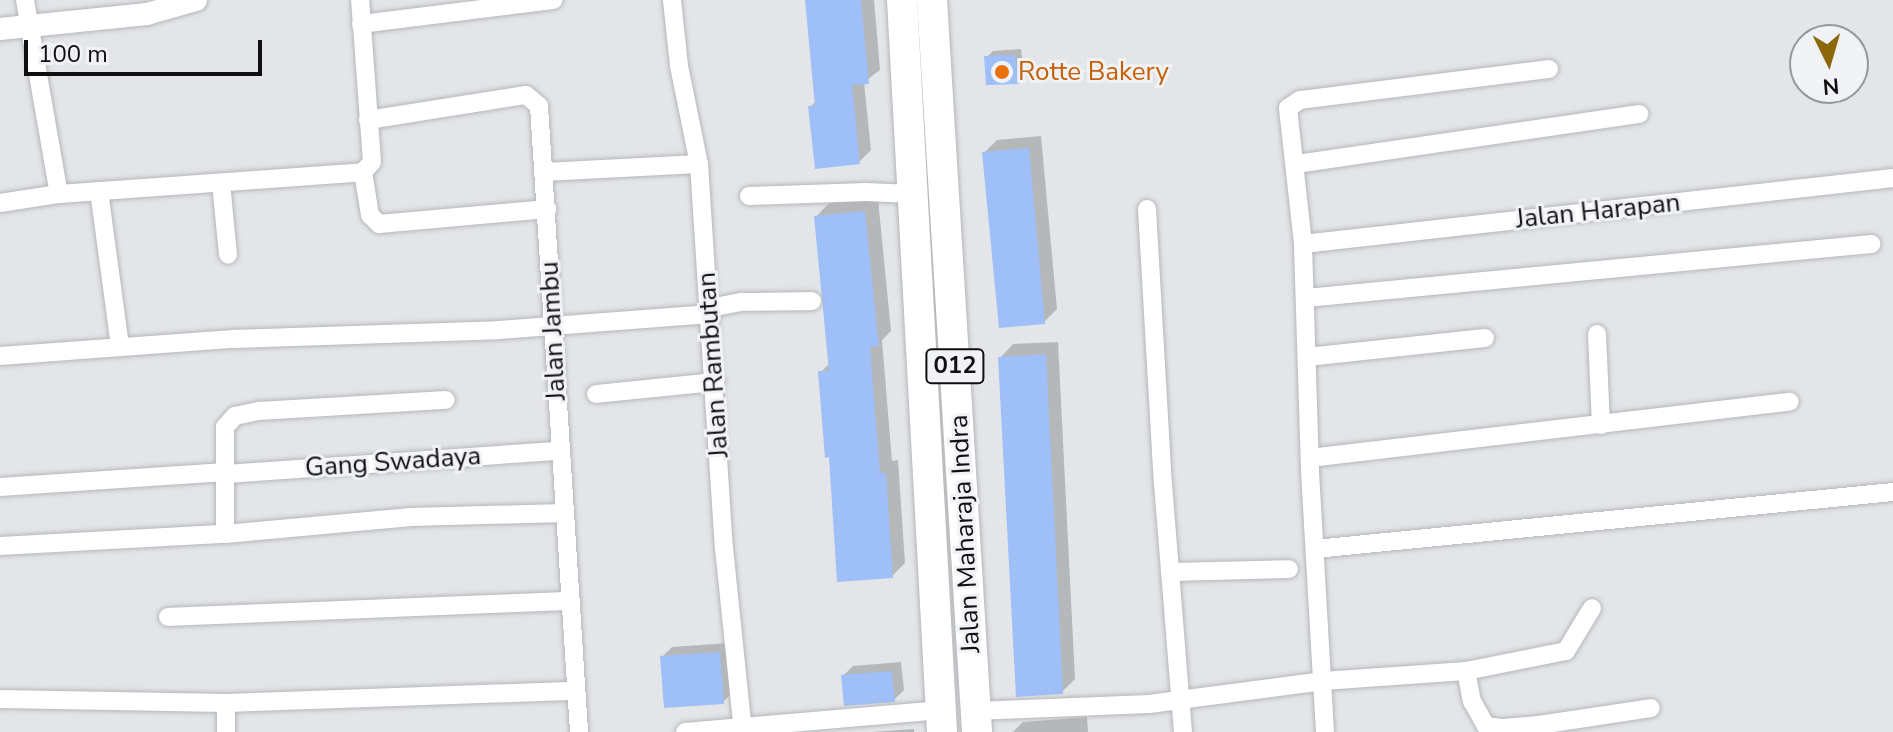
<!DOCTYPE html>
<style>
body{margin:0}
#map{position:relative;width:1893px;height:732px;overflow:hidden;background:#e3e5e8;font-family:"Nunito Sans",sans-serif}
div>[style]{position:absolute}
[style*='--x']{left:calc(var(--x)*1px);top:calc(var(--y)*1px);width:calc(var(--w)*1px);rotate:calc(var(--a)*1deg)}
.shadow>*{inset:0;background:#0003}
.building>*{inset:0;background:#9ebff7}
.roads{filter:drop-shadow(0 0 2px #b5b7ba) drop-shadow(0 0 2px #b5b7ba)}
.minor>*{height:18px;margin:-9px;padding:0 9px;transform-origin:9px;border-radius:9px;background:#fff}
.tertiary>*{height:22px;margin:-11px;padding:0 11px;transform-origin:11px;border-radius:11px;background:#fff}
.trunk>*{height:30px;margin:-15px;padding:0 15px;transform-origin:15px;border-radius:15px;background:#fff}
.dots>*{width:22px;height:22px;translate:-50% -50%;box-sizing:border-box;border:4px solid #f0f2f5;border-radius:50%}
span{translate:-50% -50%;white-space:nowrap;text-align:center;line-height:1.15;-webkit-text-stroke:6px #f0f2f5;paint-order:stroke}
.shield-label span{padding:2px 6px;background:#f0f2f5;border:2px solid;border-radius:6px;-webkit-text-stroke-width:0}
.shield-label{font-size:24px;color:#101011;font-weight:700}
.food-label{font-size:26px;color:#c56008}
.left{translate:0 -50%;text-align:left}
.street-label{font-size:26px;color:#101011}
.north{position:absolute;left:1789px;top:24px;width:80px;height:80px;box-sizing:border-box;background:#f0f2f5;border:2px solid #96989a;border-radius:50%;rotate:175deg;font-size:22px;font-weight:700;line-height:32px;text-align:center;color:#101011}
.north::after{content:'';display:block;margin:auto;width:28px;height:36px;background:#8b690a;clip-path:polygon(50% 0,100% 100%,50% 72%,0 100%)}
.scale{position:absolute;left:24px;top:40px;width:238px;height:36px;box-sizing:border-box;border:4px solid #101011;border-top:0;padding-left:10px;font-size:24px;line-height:28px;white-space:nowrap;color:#101011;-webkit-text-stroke:6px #f0f2f5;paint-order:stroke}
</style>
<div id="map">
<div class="shadow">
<i style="clip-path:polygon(807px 0,874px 0,880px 70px,864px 82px,871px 150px,859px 162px,810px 107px,816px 101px)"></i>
<i style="clip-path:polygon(1021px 49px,1024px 76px,1018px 82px,987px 57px,993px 51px)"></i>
<i style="clip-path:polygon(1041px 136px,1057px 309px,1044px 322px,984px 153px,997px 140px)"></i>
<i style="clip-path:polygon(878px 199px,891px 331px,882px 340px,892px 461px,898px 460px,905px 563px,892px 576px,831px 455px,821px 372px,830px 363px,816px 217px,829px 203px)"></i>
<i style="clip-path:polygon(1058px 342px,1075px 679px,1062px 692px,1000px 358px,1013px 344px)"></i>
<i style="clip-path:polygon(729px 643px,733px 692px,723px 702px,662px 657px,672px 647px)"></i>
<i style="clip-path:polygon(901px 662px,904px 690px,894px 700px,843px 676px,853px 666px)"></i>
<i style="clip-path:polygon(1087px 717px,1088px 732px,1013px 732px,1023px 722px)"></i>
<i style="clip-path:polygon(914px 729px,914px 732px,872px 732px)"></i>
</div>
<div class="building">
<i style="clip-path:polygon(805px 0,861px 0,869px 84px,852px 85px,860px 164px,815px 169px,808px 106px,815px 106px)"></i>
<i style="clip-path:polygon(1015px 55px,1019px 84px,986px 85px,984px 56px)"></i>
<i style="clip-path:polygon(1029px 148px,1045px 324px,999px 328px,982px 152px)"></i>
<i style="clip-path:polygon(865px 211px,879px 346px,870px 347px,880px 473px,886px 473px,893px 578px,837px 582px,829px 457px,825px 458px,818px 371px,829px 371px,814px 216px)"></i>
<i style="clip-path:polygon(1046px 354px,1063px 694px,1016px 697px,998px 357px)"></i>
<i style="clip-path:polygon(720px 652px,724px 704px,664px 708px,660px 656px)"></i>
<i style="clip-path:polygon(892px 671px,895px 702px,844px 706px,841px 675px)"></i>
</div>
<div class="roads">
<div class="minor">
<i style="--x:25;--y:0;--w:197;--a:80.1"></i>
<i style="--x:672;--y:0;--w:66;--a:83.9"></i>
<i style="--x:679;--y:66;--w:100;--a:78.5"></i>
<i style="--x:699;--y:164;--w:385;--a:86.3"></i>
<i style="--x:724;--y:548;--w:185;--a:84.1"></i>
<i style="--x:361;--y:24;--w:194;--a:-7.1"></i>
<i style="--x:368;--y:120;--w:160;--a:-9"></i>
<i style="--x:526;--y:95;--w:17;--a:40"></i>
<i style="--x:539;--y:106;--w:627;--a:86.34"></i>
<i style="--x:1296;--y:164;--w:347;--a:-8.3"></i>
<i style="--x:363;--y:172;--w:44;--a:80.8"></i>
<i style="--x:370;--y:215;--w:13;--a:45"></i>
<i style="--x:379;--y:224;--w:169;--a:-5.1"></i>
<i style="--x:544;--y:172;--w:155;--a:-3"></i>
<i style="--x:221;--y:183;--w:72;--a:84.4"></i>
<i style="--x:99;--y:191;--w:157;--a:82.3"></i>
<i style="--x:749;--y:196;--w:117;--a:-2"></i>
<i style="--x:866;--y:192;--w:46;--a:2.5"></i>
<i style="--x:0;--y:203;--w:60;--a:-8.7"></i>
<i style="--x:59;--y:194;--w:305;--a:-4.1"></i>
<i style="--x:363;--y:172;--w:13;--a:-48"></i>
<i style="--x:372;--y:162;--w:162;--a:-94.2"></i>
<i style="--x:1147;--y:209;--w:275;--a:86.7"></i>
<i style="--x:1163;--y:484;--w:249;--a:85.4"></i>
<i style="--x:1303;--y:244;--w:594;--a:-6.38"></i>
<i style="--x:1306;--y:298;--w:568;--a:-5.46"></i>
<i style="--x:710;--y:308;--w:33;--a:-11"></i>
<i style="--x:742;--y:302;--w:70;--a:-0.8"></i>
<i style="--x:1597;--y:334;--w:91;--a:87.5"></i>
<i style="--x:0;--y:356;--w:234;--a:-4.2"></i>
<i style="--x:233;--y:339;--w:265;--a:-1.9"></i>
<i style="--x:498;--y:330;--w:214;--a:-4.3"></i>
<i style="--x:1307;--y:357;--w:179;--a:-6.1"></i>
<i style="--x:596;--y:394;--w:120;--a:-5.8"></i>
<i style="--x:1310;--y:458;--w:483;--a:-6.7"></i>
<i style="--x:226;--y:474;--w:334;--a:-4"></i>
<i style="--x:0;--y:487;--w:226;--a:-3.8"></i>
<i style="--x:225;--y:534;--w:107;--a:-90"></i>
<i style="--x:225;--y:427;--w:15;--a:-48"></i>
<i style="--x:235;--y:416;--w:25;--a:-12"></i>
<i style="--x:259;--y:411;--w:187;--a:-3.4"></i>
<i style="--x:0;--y:546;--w:225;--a:-3.1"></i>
<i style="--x:225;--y:534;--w:187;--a:-5.2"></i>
<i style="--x:411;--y:517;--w:154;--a:-1.5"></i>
<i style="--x:1315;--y:549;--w:581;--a:-5.63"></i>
<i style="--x:1170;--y:572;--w:119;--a:-1.4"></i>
<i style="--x:168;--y:617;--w:402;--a:-2.3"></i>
<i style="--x:1466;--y:671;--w:31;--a:79"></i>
<i style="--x:1472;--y:701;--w:29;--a:61"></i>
<i style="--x:1486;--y:726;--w:17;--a:7"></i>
<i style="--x:1503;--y:728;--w:36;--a:-5"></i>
<i style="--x:1539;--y:725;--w:113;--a:-8.6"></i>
<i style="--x:0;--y:699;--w:226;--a:1"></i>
<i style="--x:226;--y:703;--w:350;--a:-2"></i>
<i style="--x:226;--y:703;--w:29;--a:90"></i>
<i style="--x:975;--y:711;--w:174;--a:-2.3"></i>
<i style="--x:1149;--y:704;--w:176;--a:-7.5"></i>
<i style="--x:1323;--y:681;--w:143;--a:-4"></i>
<i style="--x:1466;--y:671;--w:102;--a:-11.3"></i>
<i style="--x:1566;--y:651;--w:50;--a:-58.8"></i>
<i style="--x:685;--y:732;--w:257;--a:-4.9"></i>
<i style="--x:1325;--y:732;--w:263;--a:-93.3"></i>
<i style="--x:1310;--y:469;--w:225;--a:-91.8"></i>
<i style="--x:1303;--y:244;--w:137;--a:-96.3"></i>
<i style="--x:1288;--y:108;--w:14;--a:-34"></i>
<i style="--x:1300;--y:100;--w:251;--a:-7.1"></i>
</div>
<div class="tertiary">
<i style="--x:0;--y:29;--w:148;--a:-5.8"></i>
<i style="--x:147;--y:14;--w:51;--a:-15.9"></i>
</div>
<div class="trunk">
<i style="--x:902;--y:0;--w:733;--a:86.87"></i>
<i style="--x:932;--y:0;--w:733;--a:86.48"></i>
</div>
</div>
<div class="dots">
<i style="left:1002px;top:72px;background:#e8710a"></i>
</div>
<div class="shield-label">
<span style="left:955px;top:366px">012</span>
</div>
<div class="food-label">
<span class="left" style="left:1018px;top:72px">Rotte Bakery</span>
</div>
<div class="street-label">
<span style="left:1598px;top:211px;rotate:-6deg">Jalan Harapan</span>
<span style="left:553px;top:331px;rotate:-93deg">Jalan Jambu</span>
<span style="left:713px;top:365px;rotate:-94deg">Jalan Rambutan</span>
<span style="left:393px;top:462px;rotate:-4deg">Gang Swadaya</span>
<span style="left:965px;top:534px;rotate:-93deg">Jalan Maharaja Indra</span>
</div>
<div class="north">N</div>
<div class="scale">100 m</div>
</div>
